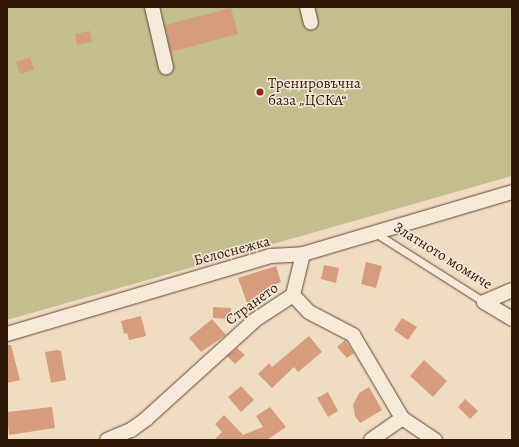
<!DOCTYPE html>
<meta charset="utf-8">
<style>
body{margin:0}
#map{position:relative;width:519px;height:447px;overflow:hidden;background:#f0ddc1;font-family:Alegreya,serif}
div>[style]{position:absolute}
[style*='--x']{left:calc(var(--x)*1px);top:calc(var(--y)*1px);width:calc(var(--w)*1px);rotate:calc(var(--a)*1deg)}
.green>*{inset:0;background:#c2be8d}
.building>*{inset:0;background:#d59d7e}
.roads{filter:drop-shadow(0 0 1px #604936) drop-shadow(0 0 1px #604936)}
.lane>*{height:7px;margin:-3.5px;padding:0 3.5px;transform-origin:3.5px;border-radius:3.5px;background:#f5e9d7}
.street>*{height:14px;margin:-7px;padding:0 7px;transform-origin:7px;border-radius:7px;background:#f5e9d7}
.dots>*{width:11px;height:11px;translate:-50% -50%;box-sizing:border-box;border:2px solid #f5e9d7;border-radius:50%}
span{translate:-50% -50%;white-space:nowrap;text-align:center;line-height:1.15;-webkit-text-stroke:3px #f5e9d7;paint-order:stroke}
.poi-label{font-size:15px;color:#301807}
.left{translate:0 -50%;text-align:left}
.street-label{font-size:15px;color:#301807}
.frame{position:absolute;inset:0;border:8px solid #301807;pointer-events:none}
</style>
<div id="map">
<div class="green">
<i style="clip-path:polygon(7px 7px,512px 7px,512px 176px,7px 320px)"></i>
</div>
<div class="building">
<i style="clip-path:polygon(231px 8px,238px 34px,171px 52px,165px 25px)"></i>
<i style="clip-path:polygon(90px 31px,92px 42px,77px 45px,75px 34px)"></i>
<i style="clip-path:polygon(30px 57px,34px 70px,20px 74px,16px 62px)"></i>
<i style="clip-path:polygon(366px 262px,382px 266px,376px 288px,361px 284px)"></i>
<i style="clip-path:polygon(324px 265px,339px 268px,336px 283px,321px 279px)"></i>
<i style="clip-path:polygon(276px 266px,281px 282px,270px 286px,272px 290px,260px 294px,262px 298px,247px 303px,238px 278px)"></i>
<i style="clip-path:polygon(213px 307px,231px 308px,231px 319px,213px 318px)"></i>
<i style="clip-path:polygon(141px 316px,146px 336px,129px 340px,127px 333px,124px 334px,121px 321px)"></i>
<i style="clip-path:polygon(402px 318px,417px 327px,408px 340px,394px 330px)"></i>
<i style="clip-path:polygon(212px 319px,226px 335px,201px 352px,189px 338px)"></i>
<i style="clip-path:polygon(309px 336px,322px 352px,298px 372px,294px 367px,272px 388px,258px 374px,269px 363px,272px 367px)"></i>
<i style="clip-path:polygon(345px 340px,354px 353px,347px 358px,337px 347px)"></i>
<i style="clip-path:polygon(7px 345px,11px 345px,20px 380px,7px 383px)"></i>
<i style="clip-path:polygon(237px 348px,245px 355px,235px 364px,227px 356px)"></i>
<i style="clip-path:polygon(57px 350px,61px 351px,66px 380px,51px 383px,45px 352px)"></i>
<i style="clip-path:polygon(424px 360px,447px 381px,433px 397px,410px 376px)"></i>
<i style="clip-path:polygon(241px 386px,254px 400px,241px 412px,228px 397px)"></i>
<i style="clip-path:polygon(369px 387px,382px 410px,360px 423px,355px 416px,353px 405px,359px 393px)"></i>
<i style="clip-path:polygon(328px 392px,338px 411px,328px 417px,317px 398px)"></i>
<i style="clip-path:polygon(465px 399px,478px 411px,470px 419px,458px 407px)"></i>
<i style="clip-path:polygon(52px 407px,55px 428px,9px 435px,7px 412px)"></i>
<i style="clip-path:polygon(270px 407px,286px 427px,267px 440px,214px 440px,222px 432px,215px 424px,224px 415px,243px 435px,263px 427px,256px 416px)"></i>
</div>
<div class="roads">
<div class="lane">
<i style="--x:377;--y:234;--w:127;--a:32.4"></i>
</div>
<div class="street">
<i style="--x:152;--y:7;--w:62;--a:76.9"></i>
<i style="--x:307;--y:7;--w:16;--a:76"></i>
<i style="--x:293;--y:295;--w:23;--a:47"></i>
<i style="--x:309;--y:312;--w:50;--a:27.6"></i>
<i style="--x:353;--y:335;--w:96;--a:59.4"></i>
<i style="--x:402;--y:418;--w:40;--a:34"></i>
<i style="--x:293;--y:295;--w:42;--a:-76.3"></i>
<i style="--x:484;--y:302;--w:33;--a:31"></i>
<i style="--x:484;--y:302;--w:30;--a:-23"></i>
<i style="--x:7;--y:334;--w:274;--a:-16.5"></i>
<i style="--x:270;--y:256;--w:33;--a:-3"></i>
<i style="--x:303;--y:254;--w:218;--a:-16.5"></i>
<i style="--x:107;--y:440;--w:26;--a:-23"></i>
<i style="--x:131;--y:430;--w:19;--a:-36"></i>
<i style="--x:146;--y:419;--w:147;--a:-42.2"></i>
<i style="--x:255;--y:320;--w:45;--a:-33.3"></i>
<i style="--x:371;--y:440;--w:38;--a:-35"></i>
</div>
</div>
<div class="dots">
<i style="left:260px;top:92px;background:#8f2418"></i>
</div>
<div class="poi-label">
<span class="left" style="left:268px;top:92px">Тренировъчна<br>база „ЦСКА“</span>
</div>
<div class="street-label">
<span style="left:232px;top:251px;rotate:-15deg">Белоснежка</span>
<span style="left:443px;top:256px;rotate:32deg">Златното момиче</span>
<span style="left:252px;top:304px;rotate:-36deg">Странето</span>
</div>
<div class="frame"></div>
</div>
